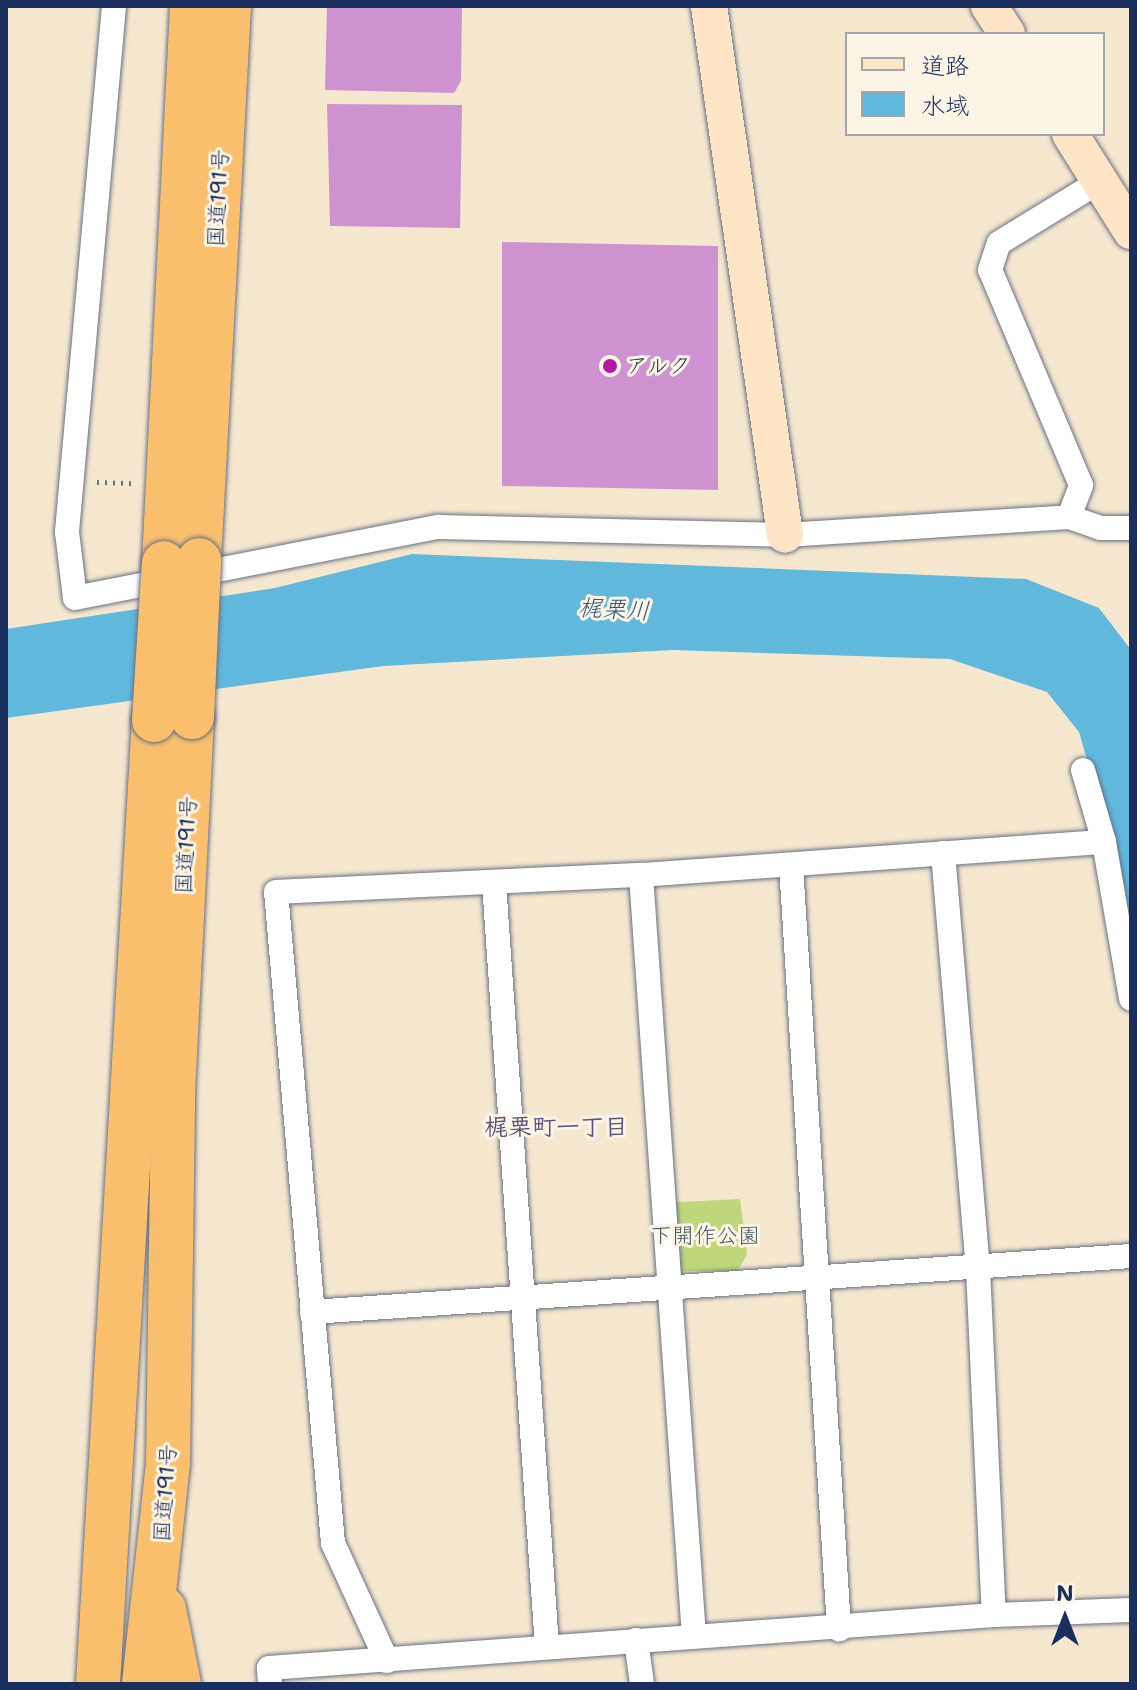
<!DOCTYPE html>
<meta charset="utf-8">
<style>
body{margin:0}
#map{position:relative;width:1137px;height:1690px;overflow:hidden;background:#f6e8cf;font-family:"Shantell Sans","Klee One",sans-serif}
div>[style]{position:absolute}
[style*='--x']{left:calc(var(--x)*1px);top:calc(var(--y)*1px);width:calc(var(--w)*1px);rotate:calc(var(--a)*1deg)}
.green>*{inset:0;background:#c0d67a}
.water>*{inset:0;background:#60b8dd}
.building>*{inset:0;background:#cf92d0}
.path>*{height:5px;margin-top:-2.5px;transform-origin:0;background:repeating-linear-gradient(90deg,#687086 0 2px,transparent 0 8px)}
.roads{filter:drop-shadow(0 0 2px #687086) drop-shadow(0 0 2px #687086)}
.street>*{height:24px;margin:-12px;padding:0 12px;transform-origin:12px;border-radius:12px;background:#fff}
.secondary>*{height:36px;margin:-18px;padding:0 18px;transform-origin:18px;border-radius:18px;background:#fde5c5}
.highway>*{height:44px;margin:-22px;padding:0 22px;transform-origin:22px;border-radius:22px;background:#f9bf6d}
.bridges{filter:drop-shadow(0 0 2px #687086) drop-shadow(0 0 2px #687086)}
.highway-bridge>*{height:44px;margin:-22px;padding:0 22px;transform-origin:22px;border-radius:22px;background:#f9bf6d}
.dots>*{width:22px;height:22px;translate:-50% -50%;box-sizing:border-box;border:4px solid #fcf5e5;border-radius:50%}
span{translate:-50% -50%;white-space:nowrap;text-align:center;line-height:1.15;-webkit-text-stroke:6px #fcf5e5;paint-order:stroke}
.street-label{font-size:22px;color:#1b2f5e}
.poi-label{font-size:22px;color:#1b2f5e}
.left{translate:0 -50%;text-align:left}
.park-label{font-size:22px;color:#445965}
.water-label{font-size:24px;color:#305884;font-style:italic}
.neighbourhood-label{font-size:24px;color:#5a5286;font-weight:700}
.frame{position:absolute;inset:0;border:8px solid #1b2f5e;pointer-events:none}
.legend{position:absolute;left:845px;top:32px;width:260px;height:104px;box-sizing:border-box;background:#fcf5e5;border:2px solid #a2a6af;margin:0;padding:10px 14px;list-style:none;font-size:24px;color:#1b2f5e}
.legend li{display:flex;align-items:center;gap:16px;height:40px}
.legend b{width:40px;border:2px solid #a2a6af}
.north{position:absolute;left:1025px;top:1578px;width:80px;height:80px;-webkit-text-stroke:6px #fcf5e5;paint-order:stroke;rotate:0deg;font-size:22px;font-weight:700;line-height:32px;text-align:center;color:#1b2f5e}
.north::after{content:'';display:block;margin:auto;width:28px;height:36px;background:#1b2f5e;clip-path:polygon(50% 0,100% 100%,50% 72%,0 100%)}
</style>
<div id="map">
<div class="green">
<i style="clip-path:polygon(740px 1199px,747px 1254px,738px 1271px,675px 1271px,661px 1203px)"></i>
</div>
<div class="water">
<i style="clip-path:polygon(412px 554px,1026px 579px,1099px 608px,1131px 650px,1131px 941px,1118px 866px,1079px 732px,1047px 692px,950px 659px,673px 650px,383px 666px,6px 718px,6px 629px,275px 588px)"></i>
</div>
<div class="building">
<i style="clip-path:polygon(327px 6px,462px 6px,461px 81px,454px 93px,325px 90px)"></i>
<i style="clip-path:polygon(327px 104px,462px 105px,460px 228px,330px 226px)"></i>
<i style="clip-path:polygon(502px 242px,718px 246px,718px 490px,502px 486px)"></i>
</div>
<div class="path">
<i style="--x:97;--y:482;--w:38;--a:2"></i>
</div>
<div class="roads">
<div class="street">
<i style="--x:114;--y:6;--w:528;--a:95.11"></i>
<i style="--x:67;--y:532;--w:66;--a:83.1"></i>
<i style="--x:75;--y:598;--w:370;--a:-11.1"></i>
<i style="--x:438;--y:527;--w:347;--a:1.3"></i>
<i style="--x:785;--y:535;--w:285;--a:-3.6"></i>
<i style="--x:1069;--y:517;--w:34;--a:19"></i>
<i style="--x:1101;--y:528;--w:30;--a:0"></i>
<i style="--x:1069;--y:517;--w:34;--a:-69"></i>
<i style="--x:1081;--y:485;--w:233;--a:-112.9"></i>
<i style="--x:990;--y:270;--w:28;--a:-72"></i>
<i style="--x:999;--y:243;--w:119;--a:-31.5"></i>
<i style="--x:1083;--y:770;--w:75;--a:73.7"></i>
<i style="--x:1104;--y:842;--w:159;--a:80.2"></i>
<i style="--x:943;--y:853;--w:416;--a:85.2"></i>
<i style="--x:978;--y:1268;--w:347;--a:87.4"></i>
<i style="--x:791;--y:865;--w:766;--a:86.4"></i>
<i style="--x:641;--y:875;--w:763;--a:86.02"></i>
<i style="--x:494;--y:883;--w:765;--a:86.03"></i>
<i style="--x:312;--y:1312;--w:821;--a:-3.91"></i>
<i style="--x:636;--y:1640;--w:44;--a:82.2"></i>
<i style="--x:387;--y:1661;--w:130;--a:-114.6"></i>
<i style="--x:333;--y:1543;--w:653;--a:-95"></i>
<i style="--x:276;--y:892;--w:365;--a:-2.7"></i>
<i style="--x:641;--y:875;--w:464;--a:-4.1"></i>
<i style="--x:270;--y:1684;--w:16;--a:-94"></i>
<i style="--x:269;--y:1668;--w:727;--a:-4.18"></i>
<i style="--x:994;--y:1615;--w:137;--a:-2.1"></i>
</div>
<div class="secondary">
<i style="--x:709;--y:6;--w:534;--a:81.82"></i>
<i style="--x:989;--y:6;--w:33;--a:57"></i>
<i style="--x:1070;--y:134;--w:115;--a:57.8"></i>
</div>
<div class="highway">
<i style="--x:199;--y:560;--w:555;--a:-86.9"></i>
<i style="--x:164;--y:563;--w:558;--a:-87.12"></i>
<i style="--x:164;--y:1609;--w:76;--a:78.7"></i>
<i style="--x:98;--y:1684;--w:966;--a:-86.68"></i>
<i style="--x:144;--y:1684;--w:221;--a:-83.8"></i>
<i style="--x:168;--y:1464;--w:371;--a:-89.2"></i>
<i style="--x:173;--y:1093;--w:376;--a:-87.1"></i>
</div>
</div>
<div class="bridges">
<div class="highway-bridge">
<i style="--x:192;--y:717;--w:157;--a:-87.4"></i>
<i style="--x:154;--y:720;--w:157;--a:-86.4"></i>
</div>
</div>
<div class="dots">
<i style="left:610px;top:366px;background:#b5179e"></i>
</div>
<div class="street-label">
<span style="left:218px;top:198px;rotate:-87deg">国道191号</span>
<span style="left:186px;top:845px;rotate:-87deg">国道191号</span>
<span style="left:165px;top:1493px;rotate:-86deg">国道191号</span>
</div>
<div class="poi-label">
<span class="left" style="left:626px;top:366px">アルク</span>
</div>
<div class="park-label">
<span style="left:705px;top:1236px">下開作公園</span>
</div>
<div class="water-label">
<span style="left:614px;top:610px;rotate:3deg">梶栗川</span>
</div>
<div class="neighbourhood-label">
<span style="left:556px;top:1128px">梶栗町一丁目</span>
</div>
<div class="frame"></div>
<ul class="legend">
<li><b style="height:10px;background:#fde5c5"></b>道路</li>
<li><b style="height:22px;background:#60b8dd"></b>水域</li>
</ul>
<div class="north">N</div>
</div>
